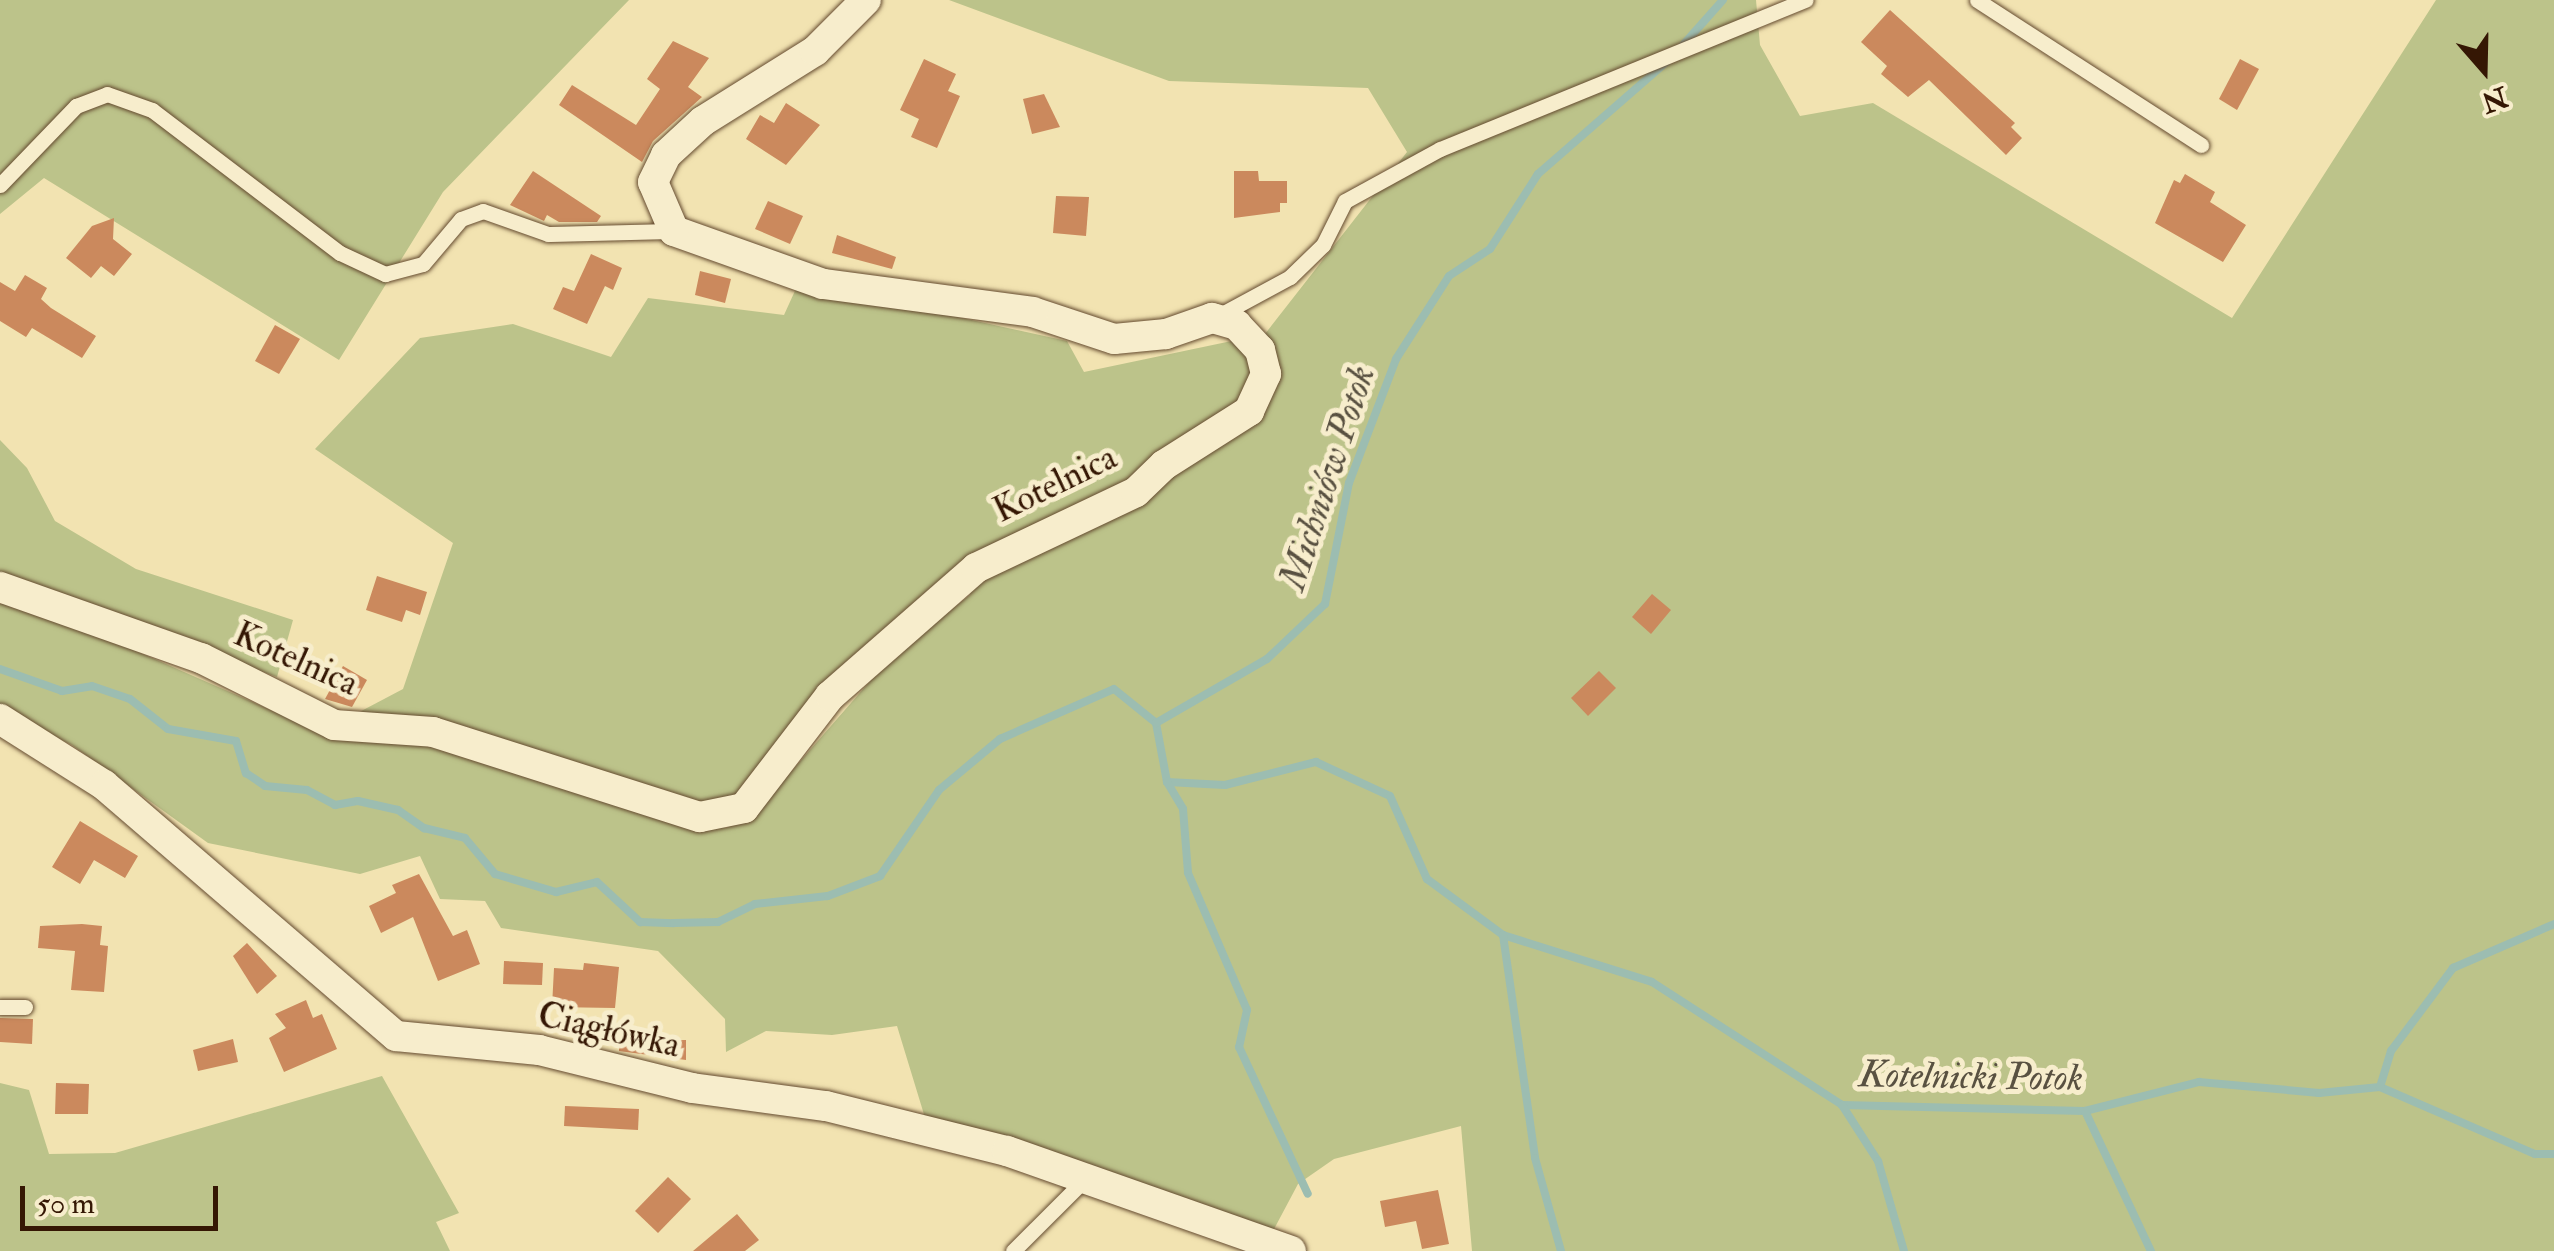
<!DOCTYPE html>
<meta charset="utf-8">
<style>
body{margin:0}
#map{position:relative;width:2554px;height:1251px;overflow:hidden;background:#f2e3b1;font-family:"IM FELL Double Pica",serif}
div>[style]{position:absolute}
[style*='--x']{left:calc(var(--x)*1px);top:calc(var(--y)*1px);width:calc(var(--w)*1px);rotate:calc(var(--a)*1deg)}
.green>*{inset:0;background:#bcc38a}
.stream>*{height:8px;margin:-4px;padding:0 4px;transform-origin:4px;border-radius:4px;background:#9cbdb1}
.building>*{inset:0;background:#cb895d}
.roads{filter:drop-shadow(0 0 2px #644a2f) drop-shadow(0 0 2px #644a2f)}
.lane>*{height:15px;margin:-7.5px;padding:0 7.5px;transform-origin:7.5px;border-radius:7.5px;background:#f7edcc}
.street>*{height:30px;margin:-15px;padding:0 15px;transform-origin:15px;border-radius:15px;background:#f7edcc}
span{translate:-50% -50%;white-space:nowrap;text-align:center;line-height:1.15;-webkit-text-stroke:10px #f7edcc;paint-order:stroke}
.street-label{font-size:35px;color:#351704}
.water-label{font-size:38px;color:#595141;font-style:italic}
.north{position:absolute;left:2434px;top:20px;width:100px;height:100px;-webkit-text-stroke:8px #f7edcc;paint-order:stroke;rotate:160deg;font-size:28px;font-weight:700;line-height:40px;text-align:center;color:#351704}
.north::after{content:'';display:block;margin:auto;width:35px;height:45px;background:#351704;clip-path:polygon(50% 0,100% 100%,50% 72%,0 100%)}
.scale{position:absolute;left:20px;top:1186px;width:198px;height:45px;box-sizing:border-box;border:5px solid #351704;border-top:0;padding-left:12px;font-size:30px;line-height:35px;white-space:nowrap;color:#351704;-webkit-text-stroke:8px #f7edcc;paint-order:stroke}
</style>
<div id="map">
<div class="green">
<i style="clip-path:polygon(0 0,629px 0,443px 192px,339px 360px,44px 178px,0 214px)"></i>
<i style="clip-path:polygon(949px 0,1756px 0,1760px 45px,1800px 116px,1873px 103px,2232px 318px,2436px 0,2554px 0,2554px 1251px,1472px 1251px,1461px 1126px,1334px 1159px,1298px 1184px,1273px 1231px,926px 1121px,897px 1026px,832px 1035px,766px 1031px,726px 1052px,725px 1019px,658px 951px,501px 928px,485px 901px,440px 899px,420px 856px,360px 874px,208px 843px,72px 745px,0 710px,0 604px,29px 604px,330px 736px,425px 742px,726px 828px,755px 813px,892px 656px,970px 595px,975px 569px,744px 793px,691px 806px,348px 718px,403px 689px,453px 543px,315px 449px,420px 338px,513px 324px,611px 357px,648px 298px,784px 315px,799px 282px,1067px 341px,1084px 372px,1265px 334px,1407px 152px,1368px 88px,1169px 81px)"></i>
<i style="clip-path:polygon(0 440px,27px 468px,55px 521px,136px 569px,293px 620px,277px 677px,0 575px)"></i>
<i style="clip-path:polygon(382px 1076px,459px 1213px,436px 1222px,450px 1251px,0 1251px,0 1083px,29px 1090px,49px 1154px,115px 1153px)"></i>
</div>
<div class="stream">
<i style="--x:1683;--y:45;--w:60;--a:-48.4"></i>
<i style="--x:0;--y:669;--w:66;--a:19.5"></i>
<i style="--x:62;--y:691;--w:30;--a:-9"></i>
<i style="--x:92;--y:686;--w:40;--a:18.9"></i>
<i style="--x:130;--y:699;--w:48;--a:38.3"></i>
<i style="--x:168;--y:729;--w:69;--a:10"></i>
<i style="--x:236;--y:741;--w:34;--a:73"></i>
<i style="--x:246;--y:773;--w:23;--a:34"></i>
<i style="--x:265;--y:786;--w:42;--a:5.4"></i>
<i style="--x:307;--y:790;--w:32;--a:28"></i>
<i style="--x:335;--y:805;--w:23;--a:-10"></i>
<i style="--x:358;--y:801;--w:41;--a:12.7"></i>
<i style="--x:398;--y:810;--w:32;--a:35"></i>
<i style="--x:424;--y:828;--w:42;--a:13.7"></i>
<i style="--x:465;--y:838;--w:47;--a:50.2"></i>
<i style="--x:495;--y:874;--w:64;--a:16.4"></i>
<i style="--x:556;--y:892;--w:42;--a:-13.7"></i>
<i style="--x:597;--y:882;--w:59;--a:42.9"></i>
<i style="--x:640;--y:922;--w:34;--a:2"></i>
<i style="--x:674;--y:923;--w:44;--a:-1.3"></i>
<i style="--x:718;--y:922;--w:41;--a:-25.9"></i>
<i style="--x:755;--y:904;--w:73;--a:-6.3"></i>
<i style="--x:828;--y:896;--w:56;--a:-21"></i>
<i style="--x:880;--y:876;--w:104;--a:-55.5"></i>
<i style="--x:939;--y:790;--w:80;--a:-39.9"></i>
<i style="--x:1000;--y:739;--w:124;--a:-23.7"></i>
<i style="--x:1114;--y:689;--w:54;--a:39"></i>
<i style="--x:1156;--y:723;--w:60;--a:79.4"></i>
<i style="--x:1167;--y:782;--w:58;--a:3"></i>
<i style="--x:1225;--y:785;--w:94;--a:-14.2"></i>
<i style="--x:1316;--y:762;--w:81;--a:24.7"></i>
<i style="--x:1390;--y:796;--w:91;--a:66"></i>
<i style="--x:1427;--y:879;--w:94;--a:36.4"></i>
<i style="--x:1503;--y:935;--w:156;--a:17.5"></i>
<i style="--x:1652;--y:982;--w:226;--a:32.9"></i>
<i style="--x:1842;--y:1105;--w:243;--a:1.4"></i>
<i style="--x:2085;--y:1111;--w:118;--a:-14.3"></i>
<i style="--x:2199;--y:1082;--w:121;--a:5.2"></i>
<i style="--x:2319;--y:1093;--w:61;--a:-5.6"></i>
<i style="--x:2380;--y:1087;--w:169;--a:23.4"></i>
<i style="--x:2535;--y:1154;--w:19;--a:0"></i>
<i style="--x:1156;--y:723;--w:128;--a:-30"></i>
<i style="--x:1267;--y:659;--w:80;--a:-43.5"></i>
<i style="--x:1325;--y:604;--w:123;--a:-78.8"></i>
<i style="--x:1349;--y:483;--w:133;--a:-69.2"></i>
<i style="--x:1396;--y:359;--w:98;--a:-57.4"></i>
<i style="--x:1449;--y:276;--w:49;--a:-33.4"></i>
<i style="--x:1490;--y:249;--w:89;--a:-57.4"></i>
<i style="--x:1538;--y:174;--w:175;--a:-41.1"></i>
<i style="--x:1167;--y:782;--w:31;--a:59"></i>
<i style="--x:1183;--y:809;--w:64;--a:85.5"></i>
<i style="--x:1188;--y:873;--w:149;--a:66.7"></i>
<i style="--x:1247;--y:1010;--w:38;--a:102"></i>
<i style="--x:1239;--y:1047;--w:162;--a:64.9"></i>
<i style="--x:1503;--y:935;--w:225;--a:81.8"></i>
<i style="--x:1535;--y:1158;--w:97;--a:74.4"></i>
<i style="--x:2380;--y:1087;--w:38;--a:-73"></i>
<i style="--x:2391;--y:1051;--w:104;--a:-53.2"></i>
<i style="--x:2453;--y:968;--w:110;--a:-23.5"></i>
<i style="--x:1842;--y:1105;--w:67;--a:57.3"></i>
<i style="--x:1878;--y:1161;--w:94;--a:73.9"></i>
<i style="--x:2085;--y:1111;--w:155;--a:64.8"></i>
</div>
<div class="building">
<i style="clip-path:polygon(1890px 10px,2015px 123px,2011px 127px,2022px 138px,2006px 155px,1929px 80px,1908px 97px,1881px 74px,1887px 66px,1861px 42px)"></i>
<i style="clip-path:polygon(673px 41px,709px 58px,688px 87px,702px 97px,653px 141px,642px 162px,559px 105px,572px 85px,636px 125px,660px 89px,647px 79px)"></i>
<i style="clip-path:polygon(924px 59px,956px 74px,948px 91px,960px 96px,937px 148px,911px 137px,919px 119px,900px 110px)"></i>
<i style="clip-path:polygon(2240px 59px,2259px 69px,2237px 110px,2219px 99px)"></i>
<i style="clip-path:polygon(1044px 94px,1060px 127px,1032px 134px,1023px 99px)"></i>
<i style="clip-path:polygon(786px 103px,820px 125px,786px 165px,746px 139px,760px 115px,774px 123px)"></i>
<i style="clip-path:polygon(533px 171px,601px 216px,597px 222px,559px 222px,547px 215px,544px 221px,510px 205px)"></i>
<i style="clip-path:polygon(1234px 171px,1258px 171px,1259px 181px,1287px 181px,1287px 203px,1280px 203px,1280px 212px,1234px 218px)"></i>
<i style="clip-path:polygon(2185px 174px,2215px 192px,2210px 202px,2246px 225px,2223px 262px,2155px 223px,2174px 180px,2180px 183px)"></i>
<i style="clip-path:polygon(1056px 196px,1089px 197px,1086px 236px,1053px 233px)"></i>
<i style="clip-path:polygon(768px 201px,803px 216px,790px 244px,755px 229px)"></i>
<i style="clip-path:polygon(114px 218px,113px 239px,132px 254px,114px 276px,101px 266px,91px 278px,66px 258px,92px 226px)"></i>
<i style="clip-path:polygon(837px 235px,896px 257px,892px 269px,832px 253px)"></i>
<i style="clip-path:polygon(591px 254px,622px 268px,613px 290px,605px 286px,587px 324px,553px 309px,563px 287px,574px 291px)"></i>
<i style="clip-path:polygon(700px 271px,731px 279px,725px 303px,695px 295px)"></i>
<i style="clip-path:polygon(25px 275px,47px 288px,41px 299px,51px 308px,96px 336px,82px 358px,32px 328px,26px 337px,0 321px,0 282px,15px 291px)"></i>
<i style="clip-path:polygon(275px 325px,300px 339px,279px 374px,255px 361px)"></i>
<i style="clip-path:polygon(377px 576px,427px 592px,420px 615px,406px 610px,402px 622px,366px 610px)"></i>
<i style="clip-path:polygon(1652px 594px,1671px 610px,1651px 634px,1632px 617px)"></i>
<i style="clip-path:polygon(343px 666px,367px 680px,352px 707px,325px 699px)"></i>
<i style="clip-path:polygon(1599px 671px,1616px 688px,1588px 716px,1571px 698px)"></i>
<i style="clip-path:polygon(80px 821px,138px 856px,125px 878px,94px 860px,80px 884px,52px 867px)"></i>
<i style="clip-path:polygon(419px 874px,453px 936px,467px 930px,480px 964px,438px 981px,413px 917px,381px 933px,369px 906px,396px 893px,392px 885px)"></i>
<i style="clip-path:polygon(82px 924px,102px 926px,100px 945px,108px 946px,104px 992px,71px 990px,75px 951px,38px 948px,40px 926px)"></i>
<i style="clip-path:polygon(247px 943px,277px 976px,257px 994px,233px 956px)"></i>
<i style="clip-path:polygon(504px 961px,543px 963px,542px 985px,503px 984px)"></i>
<i style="clip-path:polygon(584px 963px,619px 967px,615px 1008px,552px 1007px,554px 968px,583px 970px)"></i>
<i style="clip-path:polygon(306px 1000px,313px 1018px,322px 1014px,337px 1049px,284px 1072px,269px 1038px,286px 1028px,275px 1014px)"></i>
<i style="clip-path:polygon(0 1018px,33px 1019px,32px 1044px,0 1042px)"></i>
<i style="clip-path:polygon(233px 1039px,238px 1062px,198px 1071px,193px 1050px)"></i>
<i style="clip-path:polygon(686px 1040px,686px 1060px,619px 1051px,619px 1041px)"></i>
<i style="clip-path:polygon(56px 1083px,89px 1084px,88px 1114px,55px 1114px)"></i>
<i style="clip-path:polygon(565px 1106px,639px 1109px,638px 1130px,564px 1126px)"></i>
<i style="clip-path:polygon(668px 1177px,691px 1199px,658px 1233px,635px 1211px)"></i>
<i style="clip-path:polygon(1438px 1190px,1449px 1244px,1422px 1249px,1416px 1221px,1385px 1227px,1380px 1201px)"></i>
<i style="clip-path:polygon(737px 1214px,759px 1240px,745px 1251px,693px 1251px)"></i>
</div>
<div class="roads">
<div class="lane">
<i style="--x:1977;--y:0;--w:267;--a:32.9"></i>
<i style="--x:0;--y:185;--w:110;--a:-46.1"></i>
<i style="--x:76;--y:106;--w:33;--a:-21"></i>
<i style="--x:107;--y:94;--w:48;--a:19.6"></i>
<i style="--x:152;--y:110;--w:236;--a:37.3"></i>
<i style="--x:340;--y:253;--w:50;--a:25"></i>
<i style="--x:385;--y:274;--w:39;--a:-15"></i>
<i style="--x:423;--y:264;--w:59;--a:-49.8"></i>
<i style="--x:461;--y:219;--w:23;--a:-20"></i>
<i style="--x:483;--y:211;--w:69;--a:19.5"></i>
<i style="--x:548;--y:234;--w:125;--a:-1.4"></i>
<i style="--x:1218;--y:316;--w:82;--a:-28.4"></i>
<i style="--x:1290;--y:277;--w:46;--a:-44.1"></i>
<i style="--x:1323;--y:245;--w:49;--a:-63.4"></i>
<i style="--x:1345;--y:201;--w:108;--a:-28.7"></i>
<i style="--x:1440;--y:149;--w:395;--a:-22.2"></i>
<i style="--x:0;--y:1007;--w:25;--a:0"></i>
<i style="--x:1013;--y:1251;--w:100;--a:-45"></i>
</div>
<div class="street">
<i style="--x:0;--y:587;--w:213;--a:19.5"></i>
<i style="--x:201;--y:658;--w:149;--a:26.7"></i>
<i style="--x:334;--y:725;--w:99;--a:4"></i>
<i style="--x:433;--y:732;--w:280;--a:17.7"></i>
<i style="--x:700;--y:817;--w:45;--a:-11.6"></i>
<i style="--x:744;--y:808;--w:141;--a:-52.5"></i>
<i style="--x:830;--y:696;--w:194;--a:-41.2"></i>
<i style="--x:976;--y:568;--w:177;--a:-25.4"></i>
<i style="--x:1136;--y:492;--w:39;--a:-44"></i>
<i style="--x:1164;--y:465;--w:101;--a:-32.4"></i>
<i style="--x:1249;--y:411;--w:41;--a:-65.3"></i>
<i style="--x:1266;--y:374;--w:25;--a:-104"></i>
<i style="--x:1260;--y:350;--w:34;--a:-133"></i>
<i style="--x:1237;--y:325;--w:26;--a:-164"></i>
<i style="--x:1212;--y:318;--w:49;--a:160.8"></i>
<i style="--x:1166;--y:334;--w:52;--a:174.5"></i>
<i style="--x:1114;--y:339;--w:85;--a:-161.6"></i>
<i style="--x:1033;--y:312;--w:212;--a:-172.4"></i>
<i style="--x:823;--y:284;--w:158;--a:-160.4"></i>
<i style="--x:674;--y:231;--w:53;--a:-113.2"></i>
<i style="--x:653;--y:182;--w:30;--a:-64"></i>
<i style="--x:666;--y:155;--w:50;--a:-42.6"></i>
<i style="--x:703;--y:121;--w:132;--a:-32"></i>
<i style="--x:815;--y:51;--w:72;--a:-45"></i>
<i style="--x:0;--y:719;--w:123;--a:32.4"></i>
<i style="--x:104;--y:785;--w:385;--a:40.7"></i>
<i style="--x:396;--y:1036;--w:144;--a:5.6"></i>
<i style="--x:539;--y:1050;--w:158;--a:13.9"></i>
<i style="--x:692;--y:1088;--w:135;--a:7.7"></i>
<i style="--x:826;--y:1106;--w:187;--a:14"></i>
<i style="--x:1007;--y:1151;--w:301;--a:19.4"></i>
</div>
</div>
<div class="street-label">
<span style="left:1055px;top:484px;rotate:-26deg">Kotelnica</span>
<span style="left:296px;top:659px;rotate:24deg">Kotelnica</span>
<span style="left:609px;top:1030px;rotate:13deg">Ciągłówka</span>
</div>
<div class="water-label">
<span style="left:1328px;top:478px;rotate:-72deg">Michniów Potok</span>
<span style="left:1971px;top:1077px;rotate:1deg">Kotelnicki Potok</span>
</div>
<div class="north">N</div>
<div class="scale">50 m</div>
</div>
